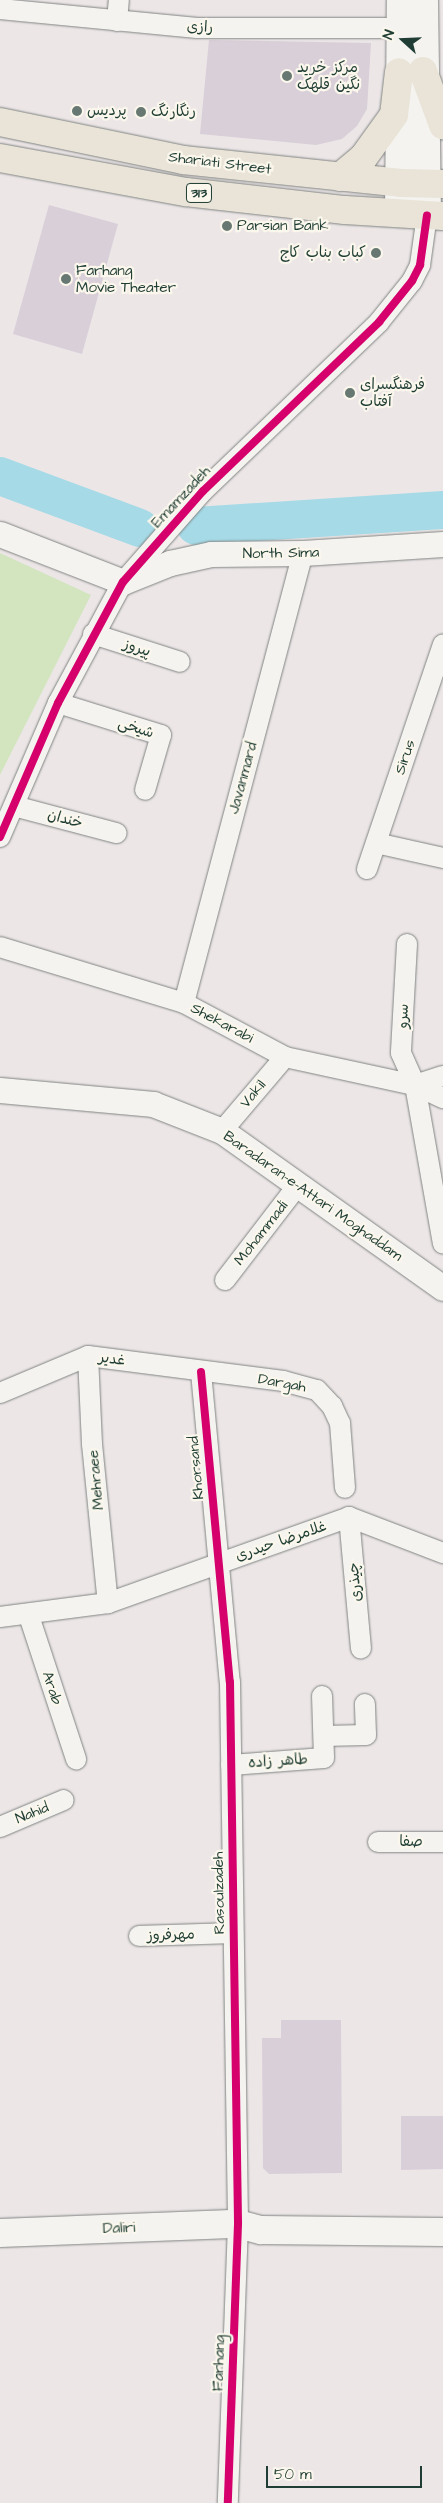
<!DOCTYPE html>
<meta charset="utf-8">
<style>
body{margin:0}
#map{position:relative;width:443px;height:2503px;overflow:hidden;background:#ece6e7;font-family:"Architects Daughter","Playpen Sans Arabic",sans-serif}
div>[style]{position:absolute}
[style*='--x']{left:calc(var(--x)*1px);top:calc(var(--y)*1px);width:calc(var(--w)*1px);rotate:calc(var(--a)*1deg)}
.green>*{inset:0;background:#d2e5bf}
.river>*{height:38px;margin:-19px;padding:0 19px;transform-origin:19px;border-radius:19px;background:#a5dae6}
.building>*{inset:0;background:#d9cfd8}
.roads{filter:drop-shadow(0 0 1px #818482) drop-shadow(0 0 1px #818482)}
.minor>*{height:20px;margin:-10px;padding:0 10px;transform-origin:10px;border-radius:10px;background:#f4f3f0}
.tertiary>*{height:25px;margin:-12.5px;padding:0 12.5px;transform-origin:12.5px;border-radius:12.5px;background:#f4f3f0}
.secondary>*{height:28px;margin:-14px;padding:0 14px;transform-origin:14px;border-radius:14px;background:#f4f3f0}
.primary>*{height:28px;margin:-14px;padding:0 14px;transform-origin:14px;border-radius:14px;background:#e9e4d7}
.cycleway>*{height:8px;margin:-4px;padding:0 4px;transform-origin:4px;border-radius:4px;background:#d6006c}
.dots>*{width:14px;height:14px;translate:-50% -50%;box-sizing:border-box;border:2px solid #fbf7ec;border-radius:50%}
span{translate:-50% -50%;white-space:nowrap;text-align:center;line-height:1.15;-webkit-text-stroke:4.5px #fbf7ec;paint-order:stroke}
.shield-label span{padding:1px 4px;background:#fbf7ec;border:1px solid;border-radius:4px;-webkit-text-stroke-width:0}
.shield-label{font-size:14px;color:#1f3d34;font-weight:700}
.street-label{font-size:15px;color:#1f3d34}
.poi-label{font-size:15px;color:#1f3d34}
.left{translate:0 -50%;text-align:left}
.right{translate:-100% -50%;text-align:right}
.north{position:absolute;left:378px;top:15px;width:50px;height:50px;-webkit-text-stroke:4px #fbf7ec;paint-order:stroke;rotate:290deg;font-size:14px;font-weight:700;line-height:20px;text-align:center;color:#1f3d34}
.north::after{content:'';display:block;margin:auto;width:18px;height:22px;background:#1f3d34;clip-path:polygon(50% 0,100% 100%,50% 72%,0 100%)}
.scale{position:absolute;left:266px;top:2466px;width:156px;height:22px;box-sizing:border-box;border:2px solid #1f3d34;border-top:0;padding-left:6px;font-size:15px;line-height:18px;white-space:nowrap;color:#1f3d34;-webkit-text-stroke:4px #fbf7ec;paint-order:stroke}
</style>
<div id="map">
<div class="green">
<i style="clip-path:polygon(0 553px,91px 595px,0 775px)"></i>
</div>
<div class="river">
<i style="--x:0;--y:476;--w:149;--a:20.4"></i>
<i style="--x:196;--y:526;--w:248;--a:-3.7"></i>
</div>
<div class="building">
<i style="clip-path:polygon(209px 40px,371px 43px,367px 109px,357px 126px,342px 139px,316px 145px,200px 134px)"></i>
<i style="clip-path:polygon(49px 205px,118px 224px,82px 354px,13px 334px)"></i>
<i style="clip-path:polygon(281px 2020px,341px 2020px,342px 2173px,269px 2174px,263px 2168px,262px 2038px,281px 2038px)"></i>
<i style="clip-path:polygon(401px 2116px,443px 2116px,443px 2169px,401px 2170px)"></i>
</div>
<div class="roads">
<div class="minor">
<i style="--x:0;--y:9;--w:198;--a:5.5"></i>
<i style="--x:197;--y:28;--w:204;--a:0"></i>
<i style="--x:117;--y:21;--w:21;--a:-85"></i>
<i style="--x:93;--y:634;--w:91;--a:17.8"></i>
<i style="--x:58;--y:703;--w:108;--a:17.3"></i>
<i style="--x:161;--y:735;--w:57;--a:106.2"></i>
<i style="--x:14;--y:806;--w:106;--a:14.8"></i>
<i style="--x:0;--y:837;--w:146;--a:-66.6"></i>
<i style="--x:58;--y:703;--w:137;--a:-61.8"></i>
<i style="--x:123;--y:582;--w:121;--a:-48.7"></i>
<i style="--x:203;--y:491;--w:244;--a:-43.8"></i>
<i style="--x:379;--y:322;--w:53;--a:-51.2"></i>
<i style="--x:412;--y:281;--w:18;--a:-63"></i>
<i style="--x:420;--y:265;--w:50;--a:-82"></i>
<i style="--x:376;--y:843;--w:69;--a:12.6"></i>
<i style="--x:367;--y:869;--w:237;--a:-71.3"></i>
<i style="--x:407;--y:944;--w:109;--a:93.2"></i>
<i style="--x:401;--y:1053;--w:35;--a:66"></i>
<i style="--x:415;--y:1085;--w:161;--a:80"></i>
<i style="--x:0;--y:947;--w:192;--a:16.9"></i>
<i style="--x:184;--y:1003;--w:115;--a:28.1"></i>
<i style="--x:285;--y:1057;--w:133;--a:12.2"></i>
<i style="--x:415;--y:1085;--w:31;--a:25"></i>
<i style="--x:184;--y:1003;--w:465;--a:-75.2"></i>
<i style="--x:415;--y:1085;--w:29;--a:-18"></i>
<i style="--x:222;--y:1131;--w:97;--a:-49.6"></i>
<i style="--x:225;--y:1280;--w:120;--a:-52.5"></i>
<i style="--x:88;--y:1356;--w:88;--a:87.4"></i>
<i style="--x:92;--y:1444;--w:160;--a:84.3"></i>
<i style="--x:201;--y:1372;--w:311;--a:84.7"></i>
<i style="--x:230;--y:1682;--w:542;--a:89.15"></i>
<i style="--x:238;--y:2224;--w:279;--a:92.1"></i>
<i style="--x:0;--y:1393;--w:95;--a:-22.8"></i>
<i style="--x:88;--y:1356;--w:197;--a:7.3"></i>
<i style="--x:283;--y:1381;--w:35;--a:15"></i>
<i style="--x:317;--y:1390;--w:22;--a:47"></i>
<i style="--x:332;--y:1406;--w:19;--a:65"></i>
<i style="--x:340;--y:1423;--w:65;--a:85.6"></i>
<i style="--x:349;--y:1517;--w:132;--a:84.8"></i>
<i style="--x:29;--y:1616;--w:151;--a:71.8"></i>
<i style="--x:0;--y:1617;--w:109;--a:-7.4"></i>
<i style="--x:108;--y:1603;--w:256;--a:-19.6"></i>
<i style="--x:349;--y:1517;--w:101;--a:21"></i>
<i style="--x:324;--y:1736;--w:42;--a:-1.4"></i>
<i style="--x:366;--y:1735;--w:31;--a:-92"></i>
<i style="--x:231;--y:1765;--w:93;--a:-4.3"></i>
<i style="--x:324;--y:1758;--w:62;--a:-91.8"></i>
<i style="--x:0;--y:1827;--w:69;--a:-22.9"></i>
<i style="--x:378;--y:1842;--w:65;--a:0"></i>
<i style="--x:139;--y:1936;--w:94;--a:-1.8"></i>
</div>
<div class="tertiary">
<i style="--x:0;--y:534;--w:132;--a:21.3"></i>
<i style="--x:123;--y:582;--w:51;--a:-22"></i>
<i style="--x:170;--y:563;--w:42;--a:-12.4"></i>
<i style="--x:211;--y:554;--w:92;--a:-0.6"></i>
<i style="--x:303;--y:553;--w:140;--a:-3.7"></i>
<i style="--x:0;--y:1090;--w:154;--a:5.2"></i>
<i style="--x:153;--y:1104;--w:74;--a:21.4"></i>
<i style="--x:222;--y:1131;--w:271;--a:35.4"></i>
</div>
<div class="secondary">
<i style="--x:424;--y:0;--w:215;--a:89.2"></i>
<i style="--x:399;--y:213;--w:213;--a:-89.5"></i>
<i style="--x:0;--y:2233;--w:238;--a:-2.2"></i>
<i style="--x:238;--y:2224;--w:24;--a:15"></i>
<i style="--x:261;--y:2230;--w:182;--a:0.6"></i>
</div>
<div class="primary">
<i style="--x:423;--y:71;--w:58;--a:69.7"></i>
<i style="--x:0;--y:122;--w:187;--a:11.7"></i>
<i style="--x:183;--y:160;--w:219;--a:6"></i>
<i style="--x:401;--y:183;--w:42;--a:1.4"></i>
<i style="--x:0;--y:158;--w:189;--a:10.4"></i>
<i style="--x:186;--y:192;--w:160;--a:6.5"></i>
<i style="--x:345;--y:210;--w:98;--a:3.5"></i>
<i style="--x:340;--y:177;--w:30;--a:-40"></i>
<i style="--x:363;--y:158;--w:53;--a:-54.2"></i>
<i style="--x:394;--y:115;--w:43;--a:-83.4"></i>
</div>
</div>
<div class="cycleway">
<i style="--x:0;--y:837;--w:146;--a:-66.6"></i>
<i style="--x:58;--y:703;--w:137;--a:-61.8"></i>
<i style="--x:123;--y:582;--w:121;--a:-48.7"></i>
<i style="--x:203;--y:491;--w:244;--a:-43.8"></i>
<i style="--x:379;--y:322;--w:53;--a:-51.2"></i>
<i style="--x:412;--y:281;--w:18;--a:-63"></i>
<i style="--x:420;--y:265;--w:50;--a:-82"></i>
<i style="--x:201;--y:1372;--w:311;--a:84.7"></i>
<i style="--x:230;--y:1682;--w:542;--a:89.15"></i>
<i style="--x:238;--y:2224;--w:279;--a:92.1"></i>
</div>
<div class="dots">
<i style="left:287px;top:76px;background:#677873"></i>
<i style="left:77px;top:111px;background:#677873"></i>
<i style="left:141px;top:112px;background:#677873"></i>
<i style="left:227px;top:226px;background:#677873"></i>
<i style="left:376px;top:253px;background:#677873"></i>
<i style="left:66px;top:279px;background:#677873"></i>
<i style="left:350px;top:393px;background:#677873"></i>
</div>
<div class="shield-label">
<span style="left:199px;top:193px">313</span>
</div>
<div class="street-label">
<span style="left:200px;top:27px;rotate:2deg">رازی</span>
<span style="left:220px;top:163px;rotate:7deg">Shariati Street</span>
<span style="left:181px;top:497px;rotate:-47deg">Emamzadeh</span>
<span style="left:281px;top:553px;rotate:-1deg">North Sima</span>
<span style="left:137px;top:648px;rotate:18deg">پیروز</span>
<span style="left:136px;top:728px;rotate:18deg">شیخی</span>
<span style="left:405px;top:757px;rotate:-71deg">Sirus</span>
<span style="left:243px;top:778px;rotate:-75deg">Javanmard</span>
<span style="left:65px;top:819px;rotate:15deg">خندان</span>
<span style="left:403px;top:1016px;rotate:-87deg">سرو</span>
<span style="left:222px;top:1023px;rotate:28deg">Shekarabi</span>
<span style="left:253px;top:1094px;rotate:-50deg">Vakil</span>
<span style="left:313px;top:1196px;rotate:35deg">Baradaran-e-Attari Moghaddam</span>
<span style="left:261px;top:1233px;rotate:-52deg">Mohammadi</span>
<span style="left:112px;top:1359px;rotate:8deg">غدیر</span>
<span style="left:282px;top:1383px;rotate:10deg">Dargah</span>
<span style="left:196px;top:1468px;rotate:-95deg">Khorsand</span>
<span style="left:96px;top:1480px;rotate:-95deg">Mehraee</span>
<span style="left:281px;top:1541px;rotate:-19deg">غلامرضا حیدری</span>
<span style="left:355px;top:1582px;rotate:-95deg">چیذری</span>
<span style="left:52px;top:1688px;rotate:72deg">Arab</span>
<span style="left:278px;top:1761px;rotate:-4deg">طاهر زاده</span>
<span style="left:32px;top:1813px;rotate:-22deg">Nahid</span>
<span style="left:411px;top:1842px">صفا</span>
<span style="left:219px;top:1893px;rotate:-91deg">Rasoulzadeh</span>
<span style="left:171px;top:1935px;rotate:-2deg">مهرفروز</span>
<span style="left:119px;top:2228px;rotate:-2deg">Daliri</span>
<span style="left:219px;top:2363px;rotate:-88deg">Farhang</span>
</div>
<div class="poi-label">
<span class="left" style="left:297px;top:76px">مرکز خرید<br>نگین قلهک</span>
<span class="left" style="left:87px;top:111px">پردیس</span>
<span class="left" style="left:151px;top:112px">رنگارنگ</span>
<span class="left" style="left:237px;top:226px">Parsian Bank</span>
<span class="right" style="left:366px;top:253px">کباب بناب کاج</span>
<span class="left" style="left:76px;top:279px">Farhang<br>Movie Theater</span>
<span class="left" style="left:360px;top:393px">فرهنگسرای<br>آفتاب</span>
</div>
<div class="north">N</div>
<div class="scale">50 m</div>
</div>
